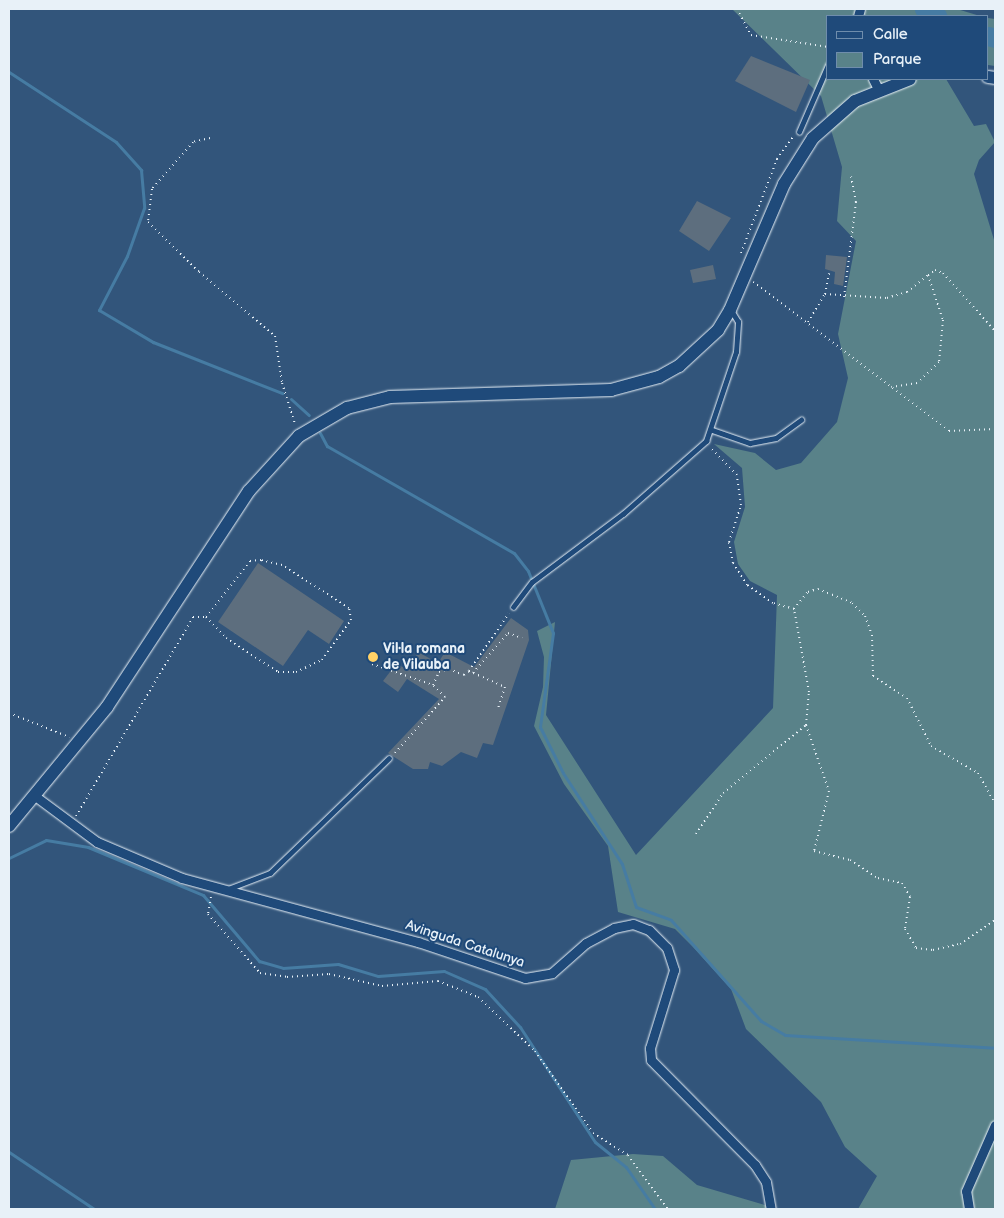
<!DOCTYPE html>
<meta charset="utf-8">
<style>
body{margin:0}
#map{position:relative;width:1004px;height:1218px;overflow:hidden;background:#32557b;font-family:"Balsamiq Sans",sans-serif}
div>[style]{position:absolute}
[style*='--x']{left:calc(var(--x)*1px);top:calc(var(--y)*1px);width:calc(var(--w)*1px);rotate:calc(var(--a)*1deg)}
.green>*{inset:0;background:#598289}
.stream>*{height:3px;margin:-1.5px;padding:0 1.5px;transform-origin:1.5px;border-radius:1.5px;background:#467ca3}
.river>*{height:19px;margin:-9.5px;padding:0 9.5px;transform-origin:9.5px;border-radius:9.5px;background:#467ca3}
.building>*{inset:0;background:#5d6e7e}
.path>*{height:2px;margin-top:-1px;transform-origin:0;background:repeating-linear-gradient(90deg,#e8f1f8 0 1px,transparent 0 5px)}
.roads{filter:drop-shadow(0 0 1px #e8f1f8) drop-shadow(0 0 1px #e8f1f8)}
.lane>*{height:4.5px;margin:-2.25px;padding:0 2.25px;transform-origin:2.25px;border-radius:2.25px;background:#1f4a7a}
.street>*{height:9px;margin:-4.5px;padding:0 4.5px;transform-origin:4.5px;border-radius:4.5px;background:#1f4a7a}
.secondary>*{height:12px;margin:-6px;padding:0 6px;transform-origin:6px;border-radius:6px;background:#1f4a7a}
.dots>*{width:14px;height:14px;translate:-50% -50%;box-sizing:border-box;border:2px solid #1f4a7a;border-radius:50%}
span{translate:-50% -50%;white-space:nowrap;text-align:center;line-height:1.15;-webkit-text-stroke:4px #1f4a7a;paint-order:stroke}
.poi-label{font-size:14px;color:#e8f1f8;font-weight:700}
.left{translate:0 -50%;text-align:left}
.street-label{font-size:14px;color:#e8f1f8}
.frame{position:absolute;inset:0;border:10px solid #e8f1f8;pointer-events:none}
.legend{position:absolute;left:826px;top:15px;width:162px;height:65px;box-sizing:border-box;background:#1f4a7a;border:1px solid #6f8dac;margin:0;padding:6px 9px;list-style:none;font-size:15px;color:#e8f1f8}
.legend li{display:flex;align-items:center;gap:10px;height:25px}
.legend b{width:25px;border:1px solid #6f8dac}
</style>
<div id="map">
<div class="green">
<i style="clip-path:polygon(732px 9px,957px 9px,980px 16px,828px 16px,828px 79px,946px 79px,974px 126px,986px 124px,995px 142px,979px 160px,974px 174px,995px 243px,995px 1209px,858px 1209px,877px 1176px,845px 1147px,821px 1102px,746px 1029px,731px 989px,693px 947px,675px 929px,618px 912px,608px 846px,564px 784px,534px 726px,543px 687px,544px 657px,537px 631px,555px 622px,546px 715px,636px 855px,773px 708px,777px 595px,750px 581px,738px 564px,734px 542px,745px 507px,742px 468px,714px 444px,755px 453px,776px 470px,801px 463px,837px 422px,848px 378px,838px 334px,856px 241px,837px 221px,842px 167px,821px 96px)"></i>
<i style="clip-path:polygon(988px 18px,995px 19px,995px 66px,988px 65px)"></i>
<i style="clip-path:polygon(633px 1154px,663px 1156px,697px 1185px,778px 1209px,555px 1209px,571px 1160px)"></i>
</div>
<div class="stream">
<i style="--x:9;--y:72;--w:128;--a:33.2"></i>
<i style="--x:116;--y:142;--w:38;--a:48"></i>
<i style="--x:141;--y:170;--w:38;--a:85"></i>
<i style="--x:144;--y:208;--w:51;--a:109.5"></i>
<i style="--x:127;--y:256;--w:61;--a:117.4"></i>
<i style="--x:99;--y:310;--w:63;--a:30.7"></i>
<i style="--x:153;--y:342;--w:139;--a:21.6"></i>
<i style="--x:291;--y:399;--w:24;--a:42"></i>
<i style="--x:320;--y:433;--w:15;--a:62"></i>
<i style="--x:327;--y:446;--w:215;--a:29.8"></i>
<i style="--x:514;--y:553;--w:23;--a:52"></i>
<i style="--x:528;--y:571;--w:67;--a:68"></i>
<i style="--x:553;--y:633;--w:95;--a:97.9"></i>
<i style="--x:540;--y:727;--w:51;--a:63.4"></i>
<i style="--x:563;--y:773;--w:108;--a:57"></i>
<i style="--x:622;--y:864;--w:45;--a:72"></i>
<i style="--x:636;--y:907;--w:37;--a:20"></i>
<i style="--x:671;--y:920;--w:135;--a:48.3"></i>
<i style="--x:761;--y:1021;--w:28;--a:30"></i>
<i style="--x:785;--y:1035;--w:210;--a:3.5"></i>
<i style="--x:9;--y:858;--w:41;--a:-25.9"></i>
<i style="--x:46;--y:840;--w:43;--a:9.5"></i>
<i style="--x:88;--y:847;--w:125;--a:22.7"></i>
<i style="--x:203;--y:895;--w:87;--a:49.7"></i>
<i style="--x:259;--y:961;--w:25;--a:16"></i>
<i style="--x:283;--y:968;--w:55;--a:-4.2"></i>
<i style="--x:338;--y:964;--w:42;--a:16.7"></i>
<i style="--x:378;--y:976;--w:66;--a:-4.3"></i>
<i style="--x:444;--y:971;--w:45;--a:23.7"></i>
<i style="--x:485;--y:989;--w:52;--a:47.4"></i>
<i style="--x:520;--y:1027;--w:137;--a:56.9"></i>
<i style="--x:595;--y:1142;--w:40;--a:39"></i>
<i style="--x:626;--y:1167;--w:51;--a:55.4"></i>
<i style="--x:9;--y:1152;--w:102;--a:33.8"></i>
</div>
<div class="river">
<i style="--x:924;--y:9;--w:15;--a:28"></i>
<i style="--x:988;--y:36;--w:7;--a:16"></i>
</div>
<div class="building">
<i style="clip-path:polygon(751px 56px,810px 80px,796px 112px,735px 81px)"></i>
<i style="clip-path:polygon(697px 201px,731px 218px,709px 251px,679px 231px)"></i>
<i style="clip-path:polygon(826px 255px,847px 257px,843px 286px,834px 284px,835px 272px,825px 269px)"></i>
<i style="clip-path:polygon(713px 265px,716px 279px,693px 283px,690px 270px)"></i>
<i style="clip-path:polygon(258px 563px,344px 621px,329px 644px,308px 630px,283px 666px,218px 622px)"></i>
<i style="clip-path:polygon(511px 618px,528px 630px,529px 640px,493px 745px,483px 743px,477px 758px,461px 752px,442px 766px,430px 762px,428px 769px,413px 769px,388px 753px,439px 699px,407px 679px,398px 692px,383px 681px,396px 664px,409px 670px,418px 652px,438px 663px,445px 652px,474px 667px)"></i>
</div>
<div class="path">
<i style="--x:737;--y:9;--w:30;--a:62"></i>
<i style="--x:751;--y:35;--w:78;--a:8.9"></i>
<i style="--x:210;--y:138;--w:17;--a:167"></i>
<i style="--x:193;--y:142;--w:62;--a:131.1"></i>
<i style="--x:152;--y:189;--w:33;--a:97"></i>
<i style="--x:148;--y:222;--w:71;--a:44.4"></i>
<i style="--x:199;--y:272;--w:99;--a:40.1"></i>
<i style="--x:275;--y:336;--w:48;--a:81.5"></i>
<i style="--x:282;--y:383;--w:43;--a:72.4"></i>
<i style="--x:741;--y:253;--w:101;--a:-69"></i>
<i style="--x:777;--y:159;--w:29;--a:-54"></i>
<i style="--x:928;--y:275;--w:9;--a:-36"></i>
<i style="--x:935;--y:270;--w:9;--a:21"></i>
<i style="--x:943;--y:273;--w:78;--a:48.1"></i>
<i style="--x:753;--y:282;--w:246;--a:37.2"></i>
<i style="--x:949;--y:431;--w:46;--a:-2.5"></i>
<i style="--x:825;--y:294;--w:62;--a:3.7"></i>
<i style="--x:887;--y:298;--w:21;--a:-17"></i>
<i style="--x:907;--y:292;--w:27;--a:-39"></i>
<i style="--x:928;--y:275;--w:47;--a:71.6"></i>
<i style="--x:943;--y:320;--w:42;--a:95.4"></i>
<i style="--x:939;--y:362;--w:30;--a:136"></i>
<i style="--x:917;--y:383;--w:26;--a:171"></i>
<i style="--x:844;--y:297;--w:96;--a:-82.8"></i>
<i style="--x:856;--y:202;--w:26;--a:-101"></i>
<i style="--x:808;--y:322;--w:33;--a:-59"></i>
<i style="--x:825;--y:294;--w:21;--a:-79"></i>
<i style="--x:794;--y:609;--w:22;--a:-51"></i>
<i style="--x:808;--y:592;--w:10;--a:-17"></i>
<i style="--x:818;--y:589;--w:37;--a:22"></i>
<i style="--x:852;--y:603;--w:18;--a:45"></i>
<i style="--x:865;--y:616;--w:20;--a:70"></i>
<i style="--x:872;--y:635;--w:41;--a:88.6"></i>
<i style="--x:873;--y:676;--w:40;--a:32.9"></i>
<i style="--x:907;--y:698;--w:54;--a:63.4"></i>
<i style="--x:931;--y:746;--w:54;--a:29.9"></i>
<i style="--x:978;--y:773;--w:35;--a:61"></i>
<i style="--x:372;--y:664;--w:65;--a:19"></i>
<i style="--x:469;--y:671;--w:70;--a:-55.4"></i>
<i style="--x:473;--y:673;--w:53;--a:-48.8"></i>
<i style="--x:508;--y:633;--w:15;--a:20"></i>
<i style="--x:9;--y:713;--w:65;--a:21.8"></i>
<i style="--x:806;--y:725;--w:70;--a:70.8"></i>
<i style="--x:829;--y:791;--w:62;--a:104"></i>
<i style="--x:814;--y:851;--w:37;--a:14"></i>
<i style="--x:850;--y:860;--w:33;--a:33"></i>
<i style="--x:878;--y:878;--w:25;--a:12"></i>
<i style="--x:902;--y:883;--w:16;--a:60"></i>
<i style="--x:910;--y:897;--w:32;--a:99"></i>
<i style="--x:905;--y:929;--w:22;--a:60"></i>
<i style="--x:916;--y:948;--w:17;--a:7"></i>
<i style="--x:933;--y:950;--w:28;--a:-13"></i>
<i style="--x:960;--y:944;--w:42;--a:-34.4"></i>
<i style="--x:395;--y:753;--w:75;--a:-48.2"></i>
<i style="--x:445;--y:697;--w:17;--a:-135"></i>
<i style="--x:433;--y:685;--w:14;--a:-65"></i>
<i style="--x:439;--y:672;--w:10;--a:-17"></i>
<i style="--x:449;--y:669;--w:16;--a:22"></i>
<i style="--x:464;--y:675;--w:6;--a:-39"></i>
<i style="--x:469;--y:671;--w:39;--a:24"></i>
<i style="--x:505;--y:687;--w:22;--a:108"></i>
<i style="--x:76;--y:816;--w:231;--a:-59.5"></i>
<i style="--x:193;--y:617;--w:13;--a:0"></i>
<i style="--x:206;--y:617;--w:29;--a:46"></i>
<i style="--x:226;--y:638;--w:62;--a:33.2"></i>
<i style="--x:278;--y:672;--w:18;--a:0"></i>
<i style="--x:296;--y:672;--w:29;--a:-25"></i>
<i style="--x:322;--y:660;--w:49;--a:-54.1"></i>
<i style="--x:351;--y:620;--w:12;--a:-99"></i>
<i style="--x:349;--y:608;--w:80;--a:-147.3"></i>
<i style="--x:282;--y:565;--w:22;--a:-167"></i>
<i style="--x:261;--y:560;--w:11;--a:175"></i>
<i style="--x:250;--y:561;--w:71;--a:128.2"></i>
<i style="--x:696;--y:834;--w:49;--a:-56.6"></i>
<i style="--x:723;--y:793;--w:107;--a:-39.3"></i>
<i style="--x:806;--y:725;--w:33;--a:-85"></i>
<i style="--x:809;--y:692;--w:84;--a:-100.2"></i>
<i style="--x:794;--y:609;--w:22;--a:-164"></i>
<i style="--x:773;--y:603;--w:32;--a:-145"></i>
<i style="--x:747;--y:585;--w:26;--a:-122"></i>
<i style="--x:733;--y:563;--w:21;--a:-101"></i>
<i style="--x:729;--y:542;--w:39;--a:-72"></i>
<i style="--x:741;--y:505;--w:30;--a:-98"></i>
<i style="--x:737;--y:475;--w:39;--a:-134"></i>
<i style="--x:211;--y:897;--w:17;--a:100"></i>
<i style="--x:208;--y:914;--w:79;--a:48.6"></i>
<i style="--x:260;--y:973;--w:27;--a:8"></i>
<i style="--x:287;--y:977;--w:42;--a:-4.1"></i>
<i style="--x:329;--y:974;--w:54;--a:12.8"></i>
<i style="--x:382;--y:986;--w:56;--a:-5.1"></i>
<i style="--x:438;--y:981;--w:43;--a:21.8"></i>
<i style="--x:478;--y:997;--w:79;--a:43.5"></i>
<i style="--x:535;--y:1051;--w:100;--a:54.7"></i>
<i style="--x:593;--y:1133;--w:41;--a:32.2"></i>
<i style="--x:628;--y:1155;--w:67;--a:53.5"></i>
</div>
<div class="roads">
<div class="lane">
<i style="--x:799;--y:132;--w:73;--a:-66.6"></i>
<i style="--x:712;--y:430;--w:40;--a:18.9"></i>
<i style="--x:750;--y:443;--w:26;--a:-11"></i>
<i style="--x:776;--y:438;--w:31;--a:-36"></i>
<i style="--x:513;--y:607;--w:31;--a:-53"></i>
<i style="--x:532;--y:582;--w:114;--a:-36.8"></i>
<i style="--x:623;--y:514;--w:111;--a:-41.3"></i>
<i style="--x:706;--y:441;--w:94;--a:-71.4"></i>
<i style="--x:736;--y:352;--w:30;--a:-86"></i>
<i style="--x:738;--y:322;--w:13;--a:-122"></i>
<i style="--x:228;--y:889;--w:45;--a:-20.9"></i>
<i style="--x:270;--y:873;--w:165;--a:-44"></i>
</div>
<div class="street">
<i style="--x:858;--y:16;--w:7;--a:-74"></i>
<i style="--x:873;--y:79;--w:11;--a:63"></i>
<i style="--x:35;--y:796;--w:77;--a:36.6"></i>
<i style="--x:97;--y:842;--w:92;--a:23"></i>
<i style="--x:182;--y:878;--w:245;--a:15.2"></i>
<i style="--x:418;--y:942;--w:113;--a:18.6"></i>
<i style="--x:525;--y:978;--w:27;--a:-10"></i>
<i style="--x:552;--y:973;--w:45;--a:-41.4"></i>
<i style="--x:586;--y:943;--w:32;--a:-28"></i>
<i style="--x:614;--y:928;--w:19;--a:-12"></i>
<i style="--x:633;--y:924;--w:17;--a:21"></i>
<i style="--x:649;--y:930;--w:25;--a:45"></i>
<i style="--x:667;--y:948;--w:23;--a:72"></i>
<i style="--x:674;--y:970;--w:82;--a:107.1"></i>
<i style="--x:650;--y:1048;--w:12;--a:85"></i>
<i style="--x:651;--y:1060;--w:148;--a:45.3"></i>
<i style="--x:755;--y:1165;--w:20;--a:57"></i>
<i style="--x:766;--y:1182;--w:27;--a:80"></i>
<i style="--x:969;--y:1209;--w:18;--a:-99"></i>
<i style="--x:966;--y:1191;--w:72;--a:-66.3"></i>
</div>
<div class="secondary">
<i style="--x:988;--y:77;--w:7;--a:8"></i>
<i style="--x:9;--y:826;--w:154;--a:-50.5"></i>
<i style="--x:107;--y:707;--w:258;--a:-56.7"></i>
<i style="--x:249;--y:491;--w:74;--a:-47.7"></i>
<i style="--x:299;--y:436;--w:56;--a:-30.3"></i>
<i style="--x:347;--y:408;--w:44;--a:-14.3"></i>
<i style="--x:390;--y:397;--w:221;--a:-1.8"></i>
<i style="--x:611;--y:390;--w:50;--a:-15.2"></i>
<i style="--x:659;--y:377;--w:23;--a:-29"></i>
<i style="--x:679;--y:366;--w:53;--a:-42.7"></i>
<i style="--x:718;--y:330;--w:23;--a:-59"></i>
<i style="--x:730;--y:310;--w:137;--a:-66.8"></i>
<i style="--x:784;--y:184;--w:54;--a:-57.8"></i>
<i style="--x:813;--y:138;--w:56;--a:-41.4"></i>
<i style="--x:855;--y:101;--w:59;--a:-21.8"></i>
</div>
</div>
<div class="dots">
<i style="left:373px;top:657px;background:#ffd166"></i>
</div>
<div class="poi-label">
<span class="left" style="left:383px;top:657px">Vil·la romana<br>de Vilauba</span>
</div>
<div class="street-label">
<span style="left:465px;top:944px;rotate:18deg">Avinguda Catalunya</span>
</div>
<div class="frame"></div>
<ul class="legend">
<li><b style="height:6px;background:#1f4a7a"></b>Calle</li>
<li><b style="height:14px;background:#598289"></b>Parque</li>
</ul>
</div>
